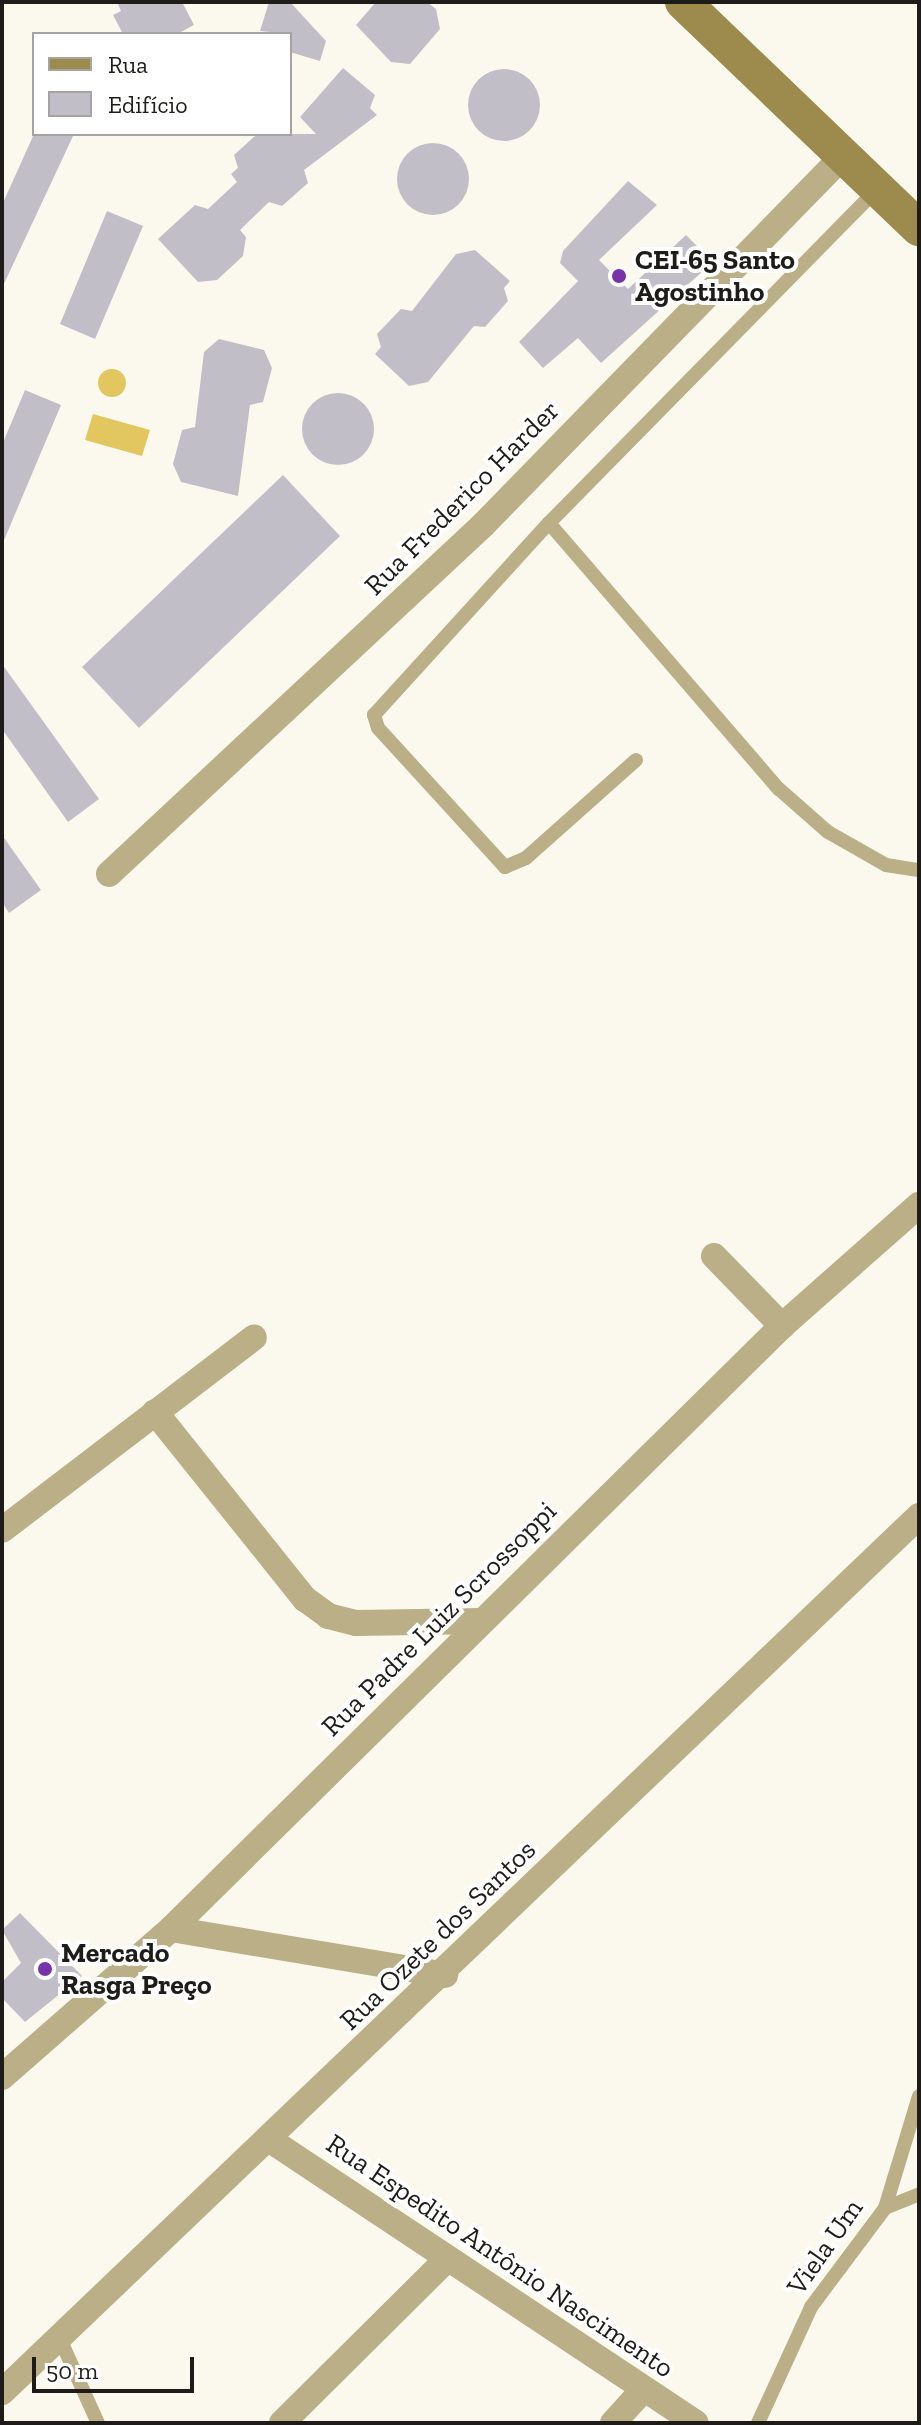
<!DOCTYPE html>
<meta charset="utf-8">
<style>
body{margin:0}
#map{position:relative;width:921px;height:2425px;overflow:hidden;background:#fbf8ee;font-family:"Zilla Slab",serif}
div>[style]{position:absolute}
[style*='--x']{left:calc(var(--x)*1px);top:calc(var(--y)*1px);width:calc(var(--w)*1px);rotate:calc(var(--a)*1deg)}
.water>*{inset:0;background:#e2c761}
.round{border-radius:50%}
.building>*{inset:0;background:#c2bec7}
.lane>*{height:14px;margin:-7px;padding:0 7px;transform-origin:7px;border-radius:7px;background:#baaf87}
.street>*{height:26px;margin:-13px;padding:0 13px;transform-origin:13px;border-radius:13px;background:#baaf87}
.secondary>*{height:36px;margin:-18px;padding:0 18px;transform-origin:18px;border-radius:18px;background:#9c8b4d}
.dots>*{width:22px;height:22px;translate:-50% -50%;box-sizing:border-box;border:4px solid #fff;border-radius:50%}
span{translate:-50% -50%;white-space:nowrap;text-align:center;line-height:1.15;-webkit-text-stroke:8px #fff;paint-order:stroke}
.poi-label{font-size:28px;color:#1d1c18;font-weight:700}
.left{translate:0 -50%;text-align:left}
.street-label{font-size:28px;color:#1d1c18}
.frame{position:absolute;inset:0;border:4px solid #1d1c18;pointer-events:none}
.legend{position:absolute;left:32px;top:32px;width:260px;height:104px;box-sizing:border-box;background:#fff;border:2px solid #a5a4a3;margin:0;padding:10px 14px;list-style:none;font-size:24px;color:#1d1c18}
.legend li{display:flex;align-items:center;gap:16px;height:40px}
.legend b{width:40px;border:2px solid #a5a4a3}
.scale{position:absolute;left:32px;top:2357px;width:162px;height:36px;box-sizing:border-box;border:4px solid #1d1c18;border-top:0;padding-left:10px;font-size:24px;line-height:28px;white-space:nowrap;color:#1d1c18;-webkit-text-stroke:6px #fff;paint-order:stroke}
</style>
<div id="map">
<div class="water">
<i class="round" style="left:98px;top:369px;width:28px;height:28px"></i>
<i style="clip-path:polygon(93px 414px,150px 430px,142px 456px,85px 440px)"></i>
</div>
<div class="building">
<i style="clip-path:polygon(117px 2px,182px 2px,194px 25px,177px 34px,123px 34px,113px 15px,121px 11px)"></i>
<i style="clip-path:polygon(269px 2px,290px 2px,326px 41px,320px 61px,290px 52px,290px 34px,260px 31px)"></i>
<i style="clip-path:polygon(376px 2px,427px 2px,436px 9px,440px 29px,410px 64px,391px 62px,356px 25px)"></i>
<i style="clip-path:polygon(343px 68px,375px 95px,370px 108px,377px 115px,304px 170px,308px 183px,282px 206px,269px 202px,240px 230px,246px 237px,243px 256px,217px 280px,198px 282px,158px 239px,195px 205px,208px 209px,237px 182px,231px 174px,238px 168px,234px 155px,257px 134px,316px 134px,300px 117px)"></i>
<i class="round" style="left:468px;top:69px;width:72px;height:72px"></i>
<i style="clip-path:polygon(34px 134px,74px 134px,2px 288px,2px 205px)"></i>
<i class="round" style="left:397px;top:143px;width:72px;height:72px"></i>
<i style="clip-path:polygon(628px 181px,657px 205px,599px 260px,628px 289px,686px 235px,713px 262px,601px 363px,578px 338px,543px 368px,519px 342px,578px 281px,560px 263px,563px 251px)"></i>
<i style="clip-path:polygon(107px 211px,143px 226px,95px 339px,60px 324px)"></i>
<i style="clip-path:polygon(475px 250px,510px 281px,504px 288px,508px 301px,485px 327px,474px 326px,428px 382px,409px 386px,375px 354px,381px 347px,377px 334px,401px 309px,412px 311px,456px 254px)"></i>
<i style="clip-path:polygon(219px 339px,264px 350px,272px 368px,263px 402px,250px 405px,238px 496px,181px 482px,173px 464px,182px 430px,195px 427px,204px 352px)"></i>
<i style="clip-path:polygon(25px 390px,61px 405px,2px 545px,2px 445px)"></i>
<i class="round" style="left:302px;top:393px;width:72px;height:72px"></i>
<i style="clip-path:polygon(283px 475px,340px 536px,139px 728px,82px 667px)"></i>
<i style="clip-path:polygon(2px 664px,99px 799px,68px 822px,2px 729px)"></i>
<i style="clip-path:polygon(2px 835px,41px 890px,9px 913px,2px 902px)"></i>
<i style="clip-path:polygon(20px 1913px,82px 1976px,25px 2022px,2px 1998px,2px 1982px,21px 1963px,2px 1930px)"></i>
</div>
<div class="lane">
<i style="--x:549;--y:523;--w:352;--a:49.2"></i>
<i style="--x:779;--y:789;--w:65;--a:41.3"></i>
<i style="--x:828;--y:832;--w:67;--a:29.6"></i>
<i style="--x:886;--y:865;--w:33;--a:9"></i>
<i style="--x:636;--y:760;--w:147;--a:138.3"></i>
<i style="--x:526;--y:858;--w:23;--a:157"></i>
<i style="--x:505;--y:867;--w:188;--a:-132.4"></i>
<i style="--x:378;--y:728;--w:14;--a:-107"></i>
<i style="--x:374;--y:715;--w:260;--a:-47.7"></i>
<i style="--x:549;--y:523;--w:470;--a:-45.5"></i>
<i style="--x:885;--y:2208;--w:37;--a:-22"></i>
<i style="--x:60;--y:2339;--w:92;--a:65.7"></i>
<i style="--x:758;--y:2423;--w:128;--a:-65.4"></i>
<i style="--x:811;--y:2307;--w:124;--a:-53.2"></i>
<i style="--x:885;--y:2208;--w:117;--a:-73.1"></i>
</div>
<div class="street">
<i style="--x:109;--y:874;--w:512;--a:-43.02"></i>
<i style="--x:483;--y:525;--w:520;--a:-45.7"></i>
<i style="--x:714;--y:1256;--w:98;--a:45.8"></i>
<i style="--x:155;--y:1412;--w:240;--a:51.3"></i>
<i style="--x:305;--y:1599;--w:29;--a:36"></i>
<i style="--x:328;--y:1616;--w:29;--a:14"></i>
<i style="--x:356;--y:1623;--w:125;--a:-0.9"></i>
<i style="--x:2;--y:1530;--w:317;--a:-37.4"></i>
<i style="--x:171;--y:1929;--w:278;--a:9.5"></i>
<i style="--x:2;--y:2077;--w:225;--a:-41.2"></i>
<i style="--x:171;--y:1929;--w:858;--a:-44.62"></i>
<i style="--x:782;--y:1326;--w:183;--a:-41.5"></i>
<i style="--x:270;--y:2140;--w:511;--a:33.6"></i>
<i style="--x:2;--y:2392;--w:1268;--a:-43.69"></i>
<i style="--x:282;--y:2423;--w:231;--a:-44.8"></i>
<i style="--x:613;--y:2423;--w:43;--a:-47.8"></i>
</div>
<div class="secondary">
<i style="--x:683;--y:2;--w:327;--a:43.8"></i>
</div>
<div class="dots">
<i style="left:619px;top:276px;background:#7733a7"></i>
<i style="left:45px;top:1969px;background:#7733a7"></i>
</div>
<div class="poi-label">
<span class="left" style="left:635px;top:276px">CEI-65 Santo<br>Agostinho</span>
<span class="left" style="left:61px;top:1969px">Mercado<br>Rasga Preço</span>
</div>
<div class="street-label">
<span style="left:462px;top:498px;rotate:-45deg">Rua Frederico Harder</span>
<span style="left:439px;top:1619px;rotate:-45deg">Rua Padre Luiz Scrossoppi</span>
<span style="left:438px;top:1935px;rotate:-44deg">Rua Ozete dos Santos</span>
<span style="left:825px;top:2247px;rotate:-55deg">Viela Um</span>
<span style="left:500px;top:2256px;rotate:34deg">Rua Espedito Antônio Nascimento</span>
</div>
<div class="frame"></div>
<ul class="legend">
<li><b style="height:10px;background:#9c8b4d"></b>Rua</li>
<li><b style="height:22px;background:#c2bec7"></b>Edifício</li>
</ul>
<div class="scale">50 m</div>
</div>
